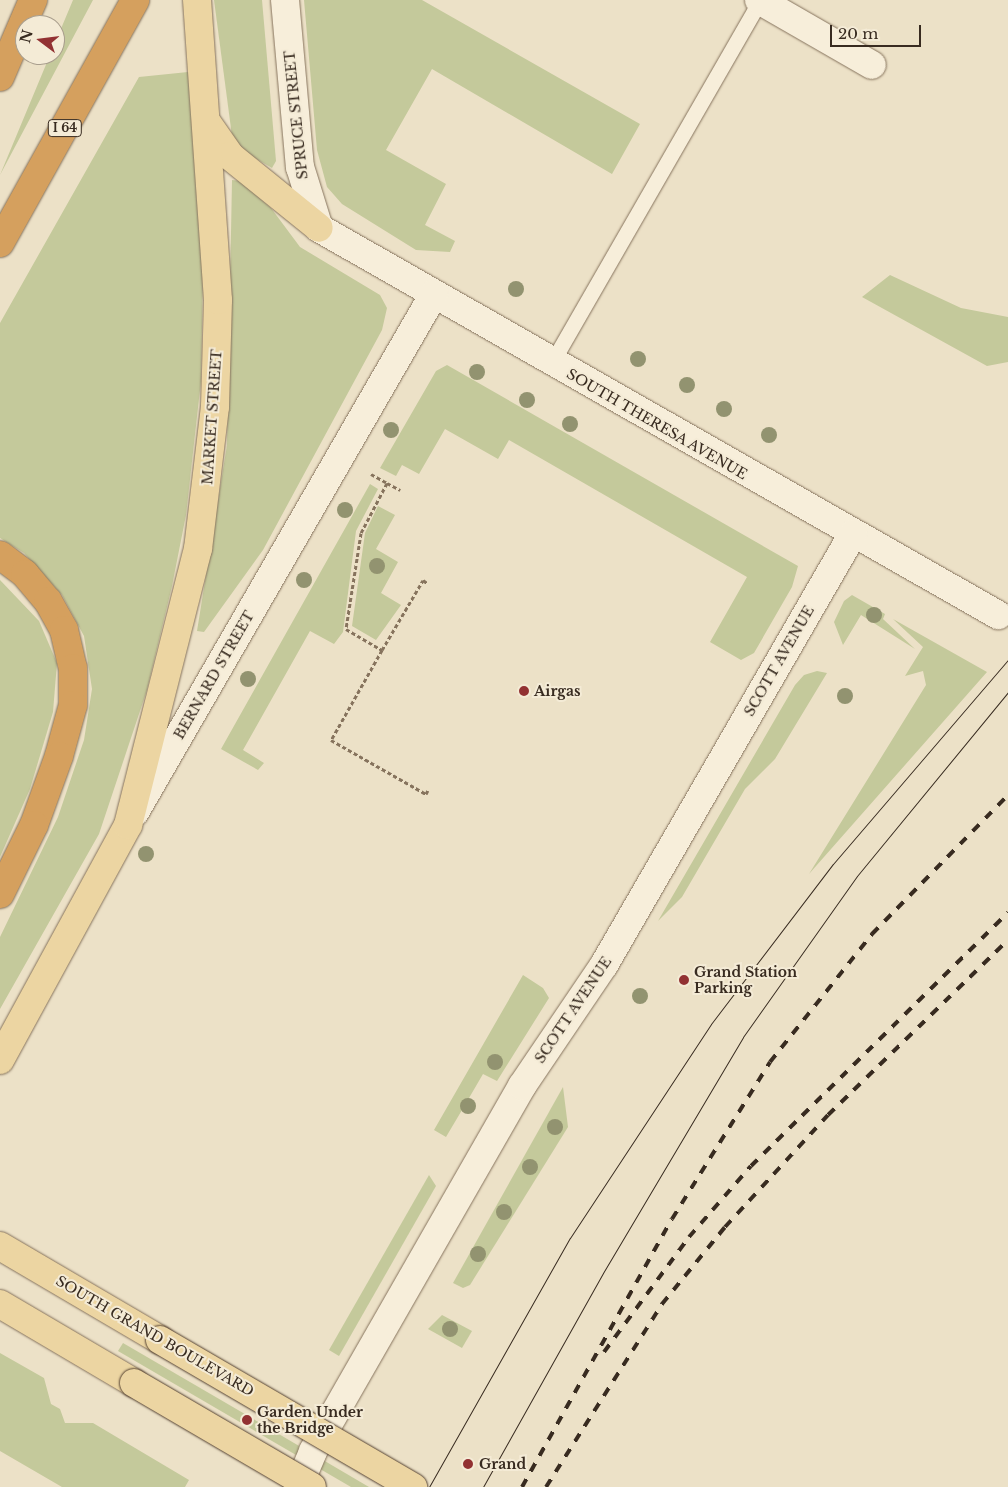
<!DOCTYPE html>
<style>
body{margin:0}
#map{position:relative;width:1008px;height:1487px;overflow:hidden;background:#ece1c7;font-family:"Libre Baskerville",serif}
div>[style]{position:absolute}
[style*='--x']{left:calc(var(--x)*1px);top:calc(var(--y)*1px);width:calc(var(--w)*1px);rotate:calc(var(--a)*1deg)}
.green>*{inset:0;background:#c4c99b}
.path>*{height:3px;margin-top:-1.5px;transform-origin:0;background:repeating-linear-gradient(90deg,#86735d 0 4px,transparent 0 6.5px)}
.roads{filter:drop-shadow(0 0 1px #86735d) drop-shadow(0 0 1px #86735d)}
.service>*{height:15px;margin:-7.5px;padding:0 7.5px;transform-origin:7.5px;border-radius:7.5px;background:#f7eeda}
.minor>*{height:28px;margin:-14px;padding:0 14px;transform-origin:14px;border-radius:14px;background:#f7eeda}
.primary>*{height:28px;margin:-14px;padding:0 14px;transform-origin:14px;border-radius:14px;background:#ecd5a2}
.motorway>*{height:28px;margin:-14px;padding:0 14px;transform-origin:14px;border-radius:14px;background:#d5a05e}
.tram>*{height:1px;margin:-0.5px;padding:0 0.5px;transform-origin:0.5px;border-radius:0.5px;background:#382b20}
.rail>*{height:4px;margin-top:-2px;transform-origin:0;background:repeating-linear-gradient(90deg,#382b20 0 9px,transparent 0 18px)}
.bridges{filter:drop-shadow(0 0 1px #554231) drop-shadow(0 0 1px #554231)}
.primary-bridge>*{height:28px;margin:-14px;padding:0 14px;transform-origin:14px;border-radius:14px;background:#ecd5a2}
.trees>*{width:16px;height:16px;margin:-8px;border-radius:50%;background:#929370}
.dots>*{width:14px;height:14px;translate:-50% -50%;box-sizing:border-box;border:2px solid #f4ebd6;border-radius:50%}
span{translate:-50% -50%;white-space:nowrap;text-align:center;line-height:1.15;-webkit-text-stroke:4px #f4ebd6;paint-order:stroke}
.shield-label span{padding:1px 4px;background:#f4ebd6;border:1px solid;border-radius:4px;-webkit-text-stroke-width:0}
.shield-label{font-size:12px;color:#382b20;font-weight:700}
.street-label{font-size:14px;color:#382b20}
.poi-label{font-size:14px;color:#382b20;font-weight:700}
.left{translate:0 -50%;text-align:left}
.north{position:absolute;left:15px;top:15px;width:50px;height:50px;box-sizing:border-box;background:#f4ebd6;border:1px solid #a99e8d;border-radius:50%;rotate:285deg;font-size:14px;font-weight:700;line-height:20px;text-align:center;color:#382b20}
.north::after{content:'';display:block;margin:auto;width:18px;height:22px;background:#923132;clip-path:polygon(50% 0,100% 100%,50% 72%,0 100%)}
.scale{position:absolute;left:830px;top:25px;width:91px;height:22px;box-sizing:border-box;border:2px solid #382b20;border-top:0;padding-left:6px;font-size:15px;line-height:18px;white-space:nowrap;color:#382b20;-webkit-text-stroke:4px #f4ebd6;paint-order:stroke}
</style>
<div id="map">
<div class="green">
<i style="clip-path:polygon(73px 0,93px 0,0 175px,50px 55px,55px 55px,55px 43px)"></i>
<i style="clip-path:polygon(214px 0,262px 0,276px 161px,272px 168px,246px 153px,232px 136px)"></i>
<i style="clip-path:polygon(304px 0,422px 0,640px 124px,612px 174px,432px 69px,386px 150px,446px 184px,425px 225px,455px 241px,450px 252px,416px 250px,342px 204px,327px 187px,317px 150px)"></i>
<i style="clip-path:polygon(188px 72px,203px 274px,201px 381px,186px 515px,172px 586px,147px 690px,99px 834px,0 1009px,0 937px,58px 817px,84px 740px,92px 689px,84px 636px,62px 595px,24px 553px,0 538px,0 323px,139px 77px)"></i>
<i style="clip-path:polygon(232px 180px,240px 181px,271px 208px,300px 247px,380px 295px,387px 308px,382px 330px,263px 550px,204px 632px,197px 631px,227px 445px)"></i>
<i style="clip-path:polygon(890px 275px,961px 308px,1008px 317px,1008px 362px,987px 366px,862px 297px)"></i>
<i style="clip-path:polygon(447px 365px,798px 566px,792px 587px,754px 653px,741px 660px,710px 642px,747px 577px,509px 440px,498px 459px,445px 429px,419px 474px,402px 465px,396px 476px,380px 468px,436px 371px)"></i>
<i style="clip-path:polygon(370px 484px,378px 489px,356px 531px,343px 632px,334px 644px,310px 631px,243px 750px,264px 763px,258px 770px,221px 749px)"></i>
<i style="clip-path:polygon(378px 506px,395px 515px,376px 549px,398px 562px,381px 593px,401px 605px,376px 640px,352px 626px,365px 533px)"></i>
<i style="clip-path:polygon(0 580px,39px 621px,57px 663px,53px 712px,30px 789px,0 857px)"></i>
<i style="clip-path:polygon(852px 595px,885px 614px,883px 619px,915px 649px,861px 615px,843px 645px,834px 622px,844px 601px)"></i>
<i style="clip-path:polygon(893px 619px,987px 672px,809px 874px,926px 685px,923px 671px,905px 676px,923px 647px)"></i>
<i style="clip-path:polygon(817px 671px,827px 673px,775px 759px,745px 789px,682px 897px,658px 921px,795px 685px,804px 675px)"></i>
<i style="clip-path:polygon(523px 975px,543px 988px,549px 998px,497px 1081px,483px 1074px,469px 1098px,475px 1103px,469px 1114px,462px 1110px,446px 1137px,434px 1130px)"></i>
<i style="clip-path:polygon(563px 1087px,568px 1127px,470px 1285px,463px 1288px,453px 1283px)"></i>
<i style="clip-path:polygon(429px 1175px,436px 1186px,339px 1356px,329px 1350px)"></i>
<i style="clip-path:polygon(442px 1315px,472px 1331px,462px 1348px,428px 1329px)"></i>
<i style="clip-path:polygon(123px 1343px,226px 1403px,369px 1487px,351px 1487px,118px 1351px)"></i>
<i style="clip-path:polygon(0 1353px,44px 1378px,51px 1404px,60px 1409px,65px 1423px,93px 1423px,189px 1480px,185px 1487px,62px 1487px,0 1451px)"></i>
</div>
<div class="path">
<i style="--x:371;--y:474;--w:18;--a:29"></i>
<i style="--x:387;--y:483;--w:56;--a:117.5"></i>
<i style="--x:361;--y:533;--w:97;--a:98.9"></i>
<i style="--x:346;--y:629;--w:42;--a:30.3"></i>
<i style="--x:382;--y:650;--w:103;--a:119.5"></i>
<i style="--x:331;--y:740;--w:109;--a:29.6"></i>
<i style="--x:426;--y:794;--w:4;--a:-63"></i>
<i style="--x:387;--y:483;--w:15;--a:28"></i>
<i style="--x:382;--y:650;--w:81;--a:-59.6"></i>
<i style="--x:423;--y:580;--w:5;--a:37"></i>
</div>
<div class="roads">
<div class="service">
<i style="--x:551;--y:364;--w:419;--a:-60.1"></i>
</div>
<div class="minor">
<i style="--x:285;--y:0;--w:168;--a:84.9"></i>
<i style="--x:300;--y:167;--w:64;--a:72.7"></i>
<i style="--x:319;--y:228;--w:782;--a:29.68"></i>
<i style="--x:759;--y:0;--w:130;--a:29.9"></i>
<i style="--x:135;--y:812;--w:598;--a:-60.01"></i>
<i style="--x:298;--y:1487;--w:39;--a:-67"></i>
<i style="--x:313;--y:1451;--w:421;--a:-60.2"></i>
<i style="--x:522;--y:1086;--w:146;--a:-55.9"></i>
<i style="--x:604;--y:965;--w:498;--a:-60"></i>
</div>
<div class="primary">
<i style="--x:208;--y:124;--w:39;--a:55"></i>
<i style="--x:230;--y:156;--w:114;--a:39"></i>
<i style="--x:0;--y:1060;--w:268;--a:-61.4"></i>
<i style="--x:128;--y:825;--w:285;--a:-75.8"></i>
<i style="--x:198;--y:549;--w:143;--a:-83.2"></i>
<i style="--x:215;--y:407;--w:107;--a:-88.4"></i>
<i style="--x:218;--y:300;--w:301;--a:-94"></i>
<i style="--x:0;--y:1246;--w:186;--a:30.4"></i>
<i style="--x:0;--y:1304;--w:156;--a:30.5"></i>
</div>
<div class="motorway">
<i style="--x:0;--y:77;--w:84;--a:-66.8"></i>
<i style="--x:0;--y:243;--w:278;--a:-60.9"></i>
<i style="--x:0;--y:555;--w:31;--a:37"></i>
<i style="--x:25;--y:574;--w:35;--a:50"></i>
<i style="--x:48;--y:601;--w:33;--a:61"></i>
<i style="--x:64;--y:630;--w:39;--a:77"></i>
<i style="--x:73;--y:668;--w:37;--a:90"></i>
<i style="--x:73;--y:705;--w:53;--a:105.4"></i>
<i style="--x:59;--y:756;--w:73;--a:109.9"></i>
<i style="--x:34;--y:825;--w:77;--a:116.2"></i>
</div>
</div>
<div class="tram">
<i style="--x:429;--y:1487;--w:286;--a:-60.5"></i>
<i style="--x:570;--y:1238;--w:256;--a:-56.6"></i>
<i style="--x:711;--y:1024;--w:201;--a:-52.7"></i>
<i style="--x:833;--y:864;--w:269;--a:-49.4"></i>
<i style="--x:483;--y:1487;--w:245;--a:-60.7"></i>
<i style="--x:603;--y:1273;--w:274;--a:-59.3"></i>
<i style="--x:743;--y:1037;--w:197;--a:-54.7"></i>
<i style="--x:857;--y:876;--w:238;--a:-50.6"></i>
</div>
<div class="rail">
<i style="--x:604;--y:1352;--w:143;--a:-53.5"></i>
<i style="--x:689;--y:1237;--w:94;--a:-48.9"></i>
<i style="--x:751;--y:1166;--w:361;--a:-44.6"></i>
<i style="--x:522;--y:1487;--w:307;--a:-60.8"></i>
<i style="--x:672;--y:1219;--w:185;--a:-58"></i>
<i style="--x:770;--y:1062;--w:164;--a:-51.4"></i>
<i style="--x:872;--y:934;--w:194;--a:-45.6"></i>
<i style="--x:546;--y:1487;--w:217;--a:-57.6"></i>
<i style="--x:662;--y:1304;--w:99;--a:-50.7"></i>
<i style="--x:725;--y:1227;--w:152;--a:-47.4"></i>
<i style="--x:828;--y:1115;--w:251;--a:-44.2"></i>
</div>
<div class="bridges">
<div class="primary-bridge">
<i style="--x:160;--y:1340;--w:293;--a:30.2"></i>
<i style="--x:134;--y:1383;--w:206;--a:30.3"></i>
</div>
</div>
<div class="trees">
<i style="left:516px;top:289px"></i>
<i style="left:638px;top:359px"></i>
<i style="left:477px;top:372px"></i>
<i style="left:687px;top:385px"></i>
<i style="left:527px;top:400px"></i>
<i style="left:724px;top:409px"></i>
<i style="left:570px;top:424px"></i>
<i style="left:391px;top:430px"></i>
<i style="left:769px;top:435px"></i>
<i style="left:345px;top:510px"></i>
<i style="left:377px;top:566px"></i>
<i style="left:304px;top:580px"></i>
<i style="left:874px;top:615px"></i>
<i style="left:248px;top:679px"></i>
<i style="left:845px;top:696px"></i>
<i style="left:146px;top:854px"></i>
<i style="left:640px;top:996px"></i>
<i style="left:495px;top:1062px"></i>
<i style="left:468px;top:1106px"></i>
<i style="left:555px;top:1127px"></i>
<i style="left:530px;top:1167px"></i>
<i style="left:504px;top:1212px"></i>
<i style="left:478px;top:1254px"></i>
<i style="left:450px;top:1329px"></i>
</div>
<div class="dots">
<i style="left:524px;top:691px;background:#923132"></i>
<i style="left:684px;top:980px;background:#923132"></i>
<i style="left:247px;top:1420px;background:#923132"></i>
<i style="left:468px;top:1464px;background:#923132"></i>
</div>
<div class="shield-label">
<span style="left:65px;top:128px">I 64</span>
</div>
<div class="street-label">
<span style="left:296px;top:115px;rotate:-96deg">SPRUCE STREET</span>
<span style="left:212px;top:417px;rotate:-86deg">MARKET STREET</span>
<span style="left:657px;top:424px;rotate:30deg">SOUTH THERESA AVENUE</span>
<span style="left:779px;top:661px;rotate:-60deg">SCOTT AVENUE</span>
<span style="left:214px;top:675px;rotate:-60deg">BERNARD STREET</span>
<span style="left:573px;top:1010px;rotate:-56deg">SCOTT AVENUE</span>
<span style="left:155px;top:1336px;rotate:30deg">SOUTH GRAND BOULEVARD</span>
</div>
<div class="poi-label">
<span class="left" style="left:534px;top:691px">Airgas</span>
<span class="left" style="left:694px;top:980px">Grand Station<br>Parking</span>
<span class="left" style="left:257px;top:1420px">Garden Under<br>the Bridge</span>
<span class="left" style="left:479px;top:1464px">Grand</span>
</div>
<div class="north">N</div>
<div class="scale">20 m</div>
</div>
